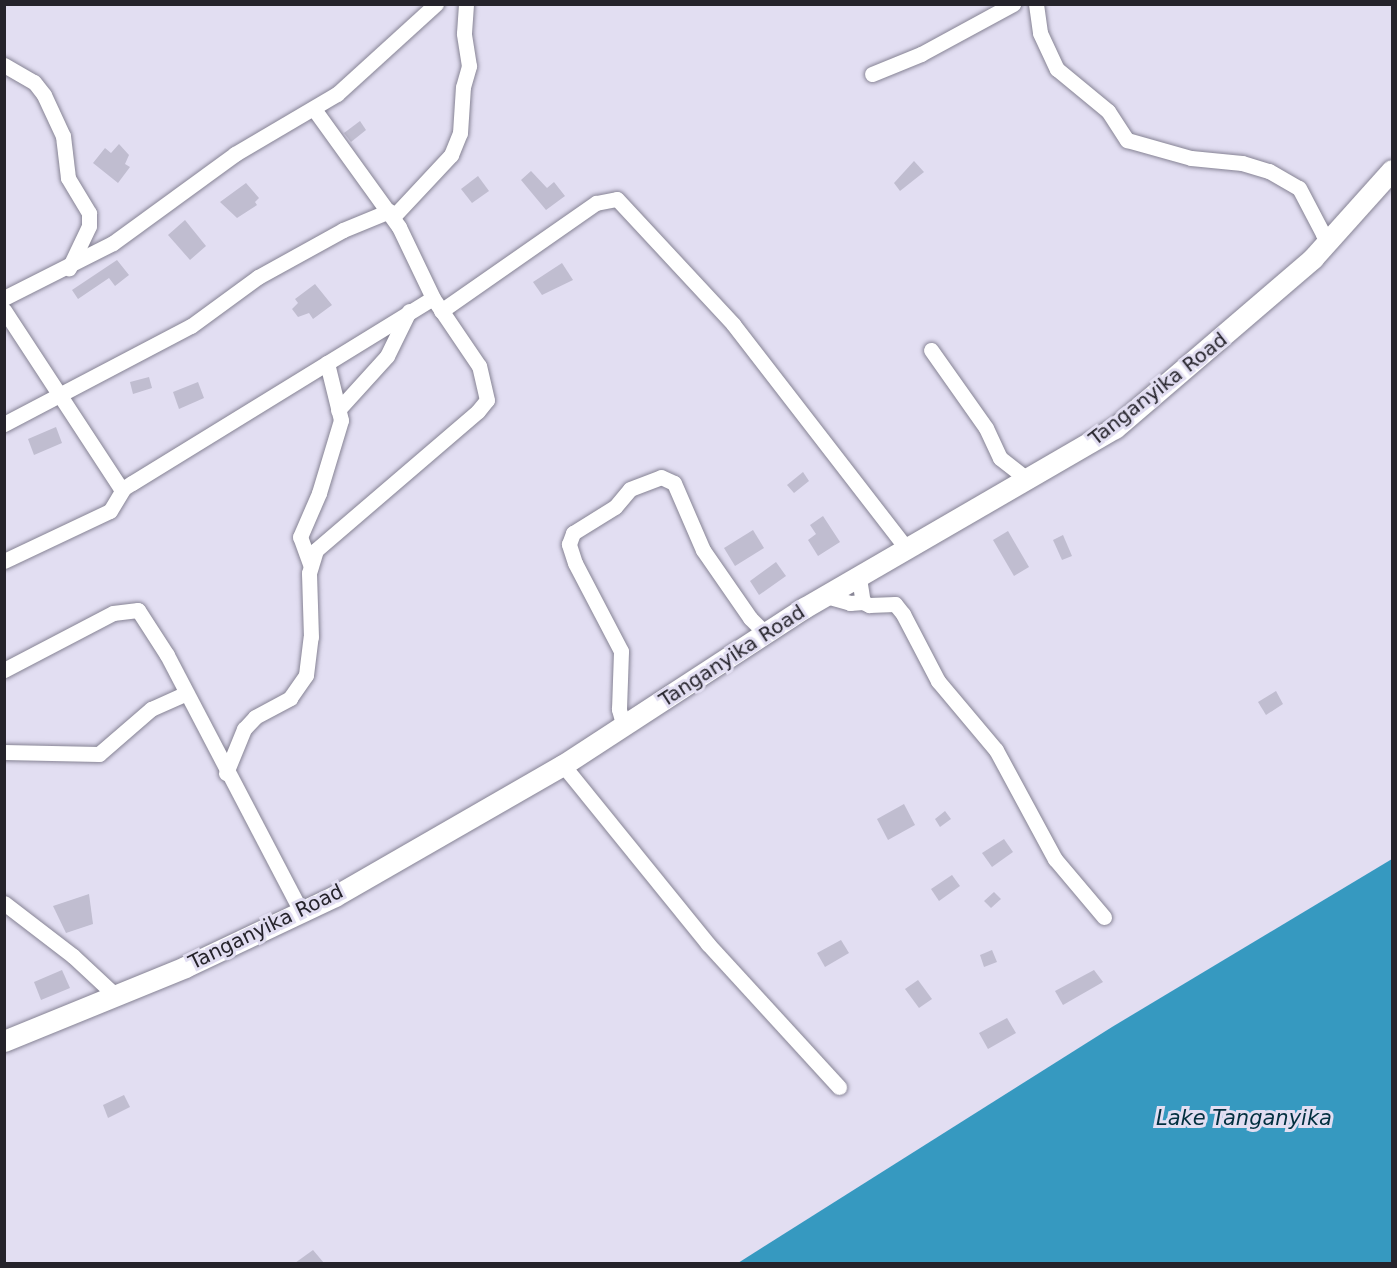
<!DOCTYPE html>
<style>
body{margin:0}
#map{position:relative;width:1397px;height:1268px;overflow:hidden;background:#e2def2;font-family:"DejaVu Sans",sans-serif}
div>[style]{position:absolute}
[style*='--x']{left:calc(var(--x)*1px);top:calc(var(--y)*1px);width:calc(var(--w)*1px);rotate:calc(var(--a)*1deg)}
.water>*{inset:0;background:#3699c0}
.building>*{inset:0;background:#c0bdd0}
.roads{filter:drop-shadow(0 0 2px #868394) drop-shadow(0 0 2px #868394)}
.street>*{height:15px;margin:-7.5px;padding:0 7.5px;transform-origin:7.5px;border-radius:7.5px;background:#fff}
.secondary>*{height:21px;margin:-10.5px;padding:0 10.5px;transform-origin:10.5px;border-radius:10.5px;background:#fff}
span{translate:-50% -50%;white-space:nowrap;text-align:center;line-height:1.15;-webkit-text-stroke:6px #e2def2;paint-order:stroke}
.street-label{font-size:20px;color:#25232b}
.water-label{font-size:21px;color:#022f3f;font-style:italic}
.frame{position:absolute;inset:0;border:6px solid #25232b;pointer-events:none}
</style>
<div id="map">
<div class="water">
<i style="clip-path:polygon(1392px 859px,1392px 1263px,738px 1263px,1112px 1027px)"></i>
</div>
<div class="building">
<i style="clip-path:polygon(360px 121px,366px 130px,351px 142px,344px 133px)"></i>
<i style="clip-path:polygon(119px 144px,129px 155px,125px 164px,130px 167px,118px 183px,93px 163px,105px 148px,111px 153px)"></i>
<i style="clip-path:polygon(914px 161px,924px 172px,900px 191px,894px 183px)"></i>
<i style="clip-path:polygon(531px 171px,547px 188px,554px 182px,565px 196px,546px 210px,521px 180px)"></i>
<i style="clip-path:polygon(478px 176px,489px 191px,472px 203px,461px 189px)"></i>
<i style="clip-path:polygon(246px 183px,259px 198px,255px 202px,257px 205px,237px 218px,220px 202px)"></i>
<i style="clip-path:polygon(185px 220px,206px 246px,190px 260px,168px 235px)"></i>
<i style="clip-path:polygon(117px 260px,129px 275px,115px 286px,109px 278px,78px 299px,72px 290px)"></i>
<i style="clip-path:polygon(562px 263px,573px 280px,542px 295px,533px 282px)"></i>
<i style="clip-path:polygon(315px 284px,332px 305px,313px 319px,309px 313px,298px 317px,292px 309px,298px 303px,295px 299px)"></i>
<i style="clip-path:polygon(149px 377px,152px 388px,133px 394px,130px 382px)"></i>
<i style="clip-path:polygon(198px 382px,204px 398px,179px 409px,173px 392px)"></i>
<i style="clip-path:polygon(56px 427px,62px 443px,34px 455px,28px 439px)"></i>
<i style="clip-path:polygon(803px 472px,809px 481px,794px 493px,787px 485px)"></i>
<i style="clip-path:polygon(823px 516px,840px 542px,818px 556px,808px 540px,816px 534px,810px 525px)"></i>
<i style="clip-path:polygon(753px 530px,764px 548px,735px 566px,724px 548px)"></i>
<i style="clip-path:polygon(1008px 531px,1029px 567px,1014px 576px,993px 540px)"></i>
<i style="clip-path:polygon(1063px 535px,1072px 556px,1062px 560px,1053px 540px)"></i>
<i style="clip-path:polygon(776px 562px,786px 576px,759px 595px,750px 581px)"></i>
<i style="clip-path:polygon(1276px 691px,1283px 704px,1266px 715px,1258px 702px)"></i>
<i style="clip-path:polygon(904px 804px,915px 825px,888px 840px,877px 819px)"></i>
<i style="clip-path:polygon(945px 811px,951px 819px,940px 827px,935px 819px)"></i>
<i style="clip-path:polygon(1004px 839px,1013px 852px,992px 867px,982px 853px)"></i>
<i style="clip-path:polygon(952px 875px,960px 886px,939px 901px,931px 889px)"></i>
<i style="clip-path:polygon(994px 892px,1001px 899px,991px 908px,984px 901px)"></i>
<i style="clip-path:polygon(89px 894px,93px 924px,66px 933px,53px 906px)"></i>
<i style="clip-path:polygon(841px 940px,849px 953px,825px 967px,817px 953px)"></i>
<i style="clip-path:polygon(992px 950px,997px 962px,984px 967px,980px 955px)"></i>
<i style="clip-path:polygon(62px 970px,70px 988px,41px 1000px,34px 982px)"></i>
<i style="clip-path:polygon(1094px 970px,1103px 982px,1063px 1005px,1055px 991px)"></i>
<i style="clip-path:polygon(918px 980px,932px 999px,919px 1008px,905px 989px)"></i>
<i style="clip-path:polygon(1007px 1018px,1016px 1033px,988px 1049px,979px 1033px)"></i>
<i style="clip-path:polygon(124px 1095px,130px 1107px,108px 1118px,103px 1105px)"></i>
<i style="clip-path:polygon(313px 1250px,324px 1263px,295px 1263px)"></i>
</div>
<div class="roads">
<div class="street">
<i style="--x:1036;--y:4;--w:29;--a:82"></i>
<i style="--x:1040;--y:33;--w:40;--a:65"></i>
<i style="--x:1057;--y:69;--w:66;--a:39.5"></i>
<i style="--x:1108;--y:111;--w:35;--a:57"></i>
<i style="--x:1127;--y:140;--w:66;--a:15.7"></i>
<i style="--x:1191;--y:158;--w:51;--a:5.6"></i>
<i style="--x:1242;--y:163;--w:28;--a:17"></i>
<i style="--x:1269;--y:171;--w:34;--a:30"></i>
<i style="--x:1299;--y:188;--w:52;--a:62.4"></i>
<i style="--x:1323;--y:234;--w:11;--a:38"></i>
<i style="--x:4;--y:65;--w:34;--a:30"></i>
<i style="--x:34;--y:82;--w:16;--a:52"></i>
<i style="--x:44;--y:95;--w:45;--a:65.1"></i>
<i style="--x:63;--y:136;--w:42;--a:83.2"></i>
<i style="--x:68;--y:178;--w:41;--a:59"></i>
<i style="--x:89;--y:213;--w:13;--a:90"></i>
<i style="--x:89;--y:226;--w:47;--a:115.5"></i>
<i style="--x:872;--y:74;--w:53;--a:-22.2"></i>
<i style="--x:921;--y:54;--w:105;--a:-28.5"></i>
<i style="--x:393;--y:217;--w:85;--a:-46.9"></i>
<i style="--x:451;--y:155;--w:24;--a:-68"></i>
<i style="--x:460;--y:133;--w:46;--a:-86.3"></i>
<i style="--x:463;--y:87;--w:22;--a:-74"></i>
<i style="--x:469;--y:66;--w:33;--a:-99"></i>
<i style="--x:464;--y:33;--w:29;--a:-86"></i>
<i style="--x:4;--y:298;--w:122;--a:-26.8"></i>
<i style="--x:113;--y:243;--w:151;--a:-36.1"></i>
<i style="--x:235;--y:154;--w:118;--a:-30.5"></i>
<i style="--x:337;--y:94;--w:134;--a:-42.3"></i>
<i style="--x:4;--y:310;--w:215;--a:56.8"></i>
<i style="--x:441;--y:311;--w:189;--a:-34.9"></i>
<i style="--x:596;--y:203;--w:21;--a:-11"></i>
<i style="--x:617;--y:199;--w:171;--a:47.1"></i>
<i style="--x:733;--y:324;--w:283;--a:52.3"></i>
<i style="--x:931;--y:350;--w:95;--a:54.8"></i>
<i style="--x:986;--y:428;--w:33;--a:65"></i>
<i style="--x:1000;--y:458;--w:36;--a:38"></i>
<i style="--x:338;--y:410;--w:73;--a:-47.8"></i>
<i style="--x:387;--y:356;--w:50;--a:-63.9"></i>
<i style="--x:4;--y:424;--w:211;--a:-27.7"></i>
<i style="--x:191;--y:326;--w:83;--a:-36.2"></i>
<i style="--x:258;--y:277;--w:97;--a:-28.9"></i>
<i style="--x:343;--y:230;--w:50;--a:-22.4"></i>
<i style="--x:4;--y:561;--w:117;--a:-25.3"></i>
<i style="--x:110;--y:511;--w:27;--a:-59"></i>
<i style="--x:124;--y:488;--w:9;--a:-32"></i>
<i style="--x:132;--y:483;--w:353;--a:-31.6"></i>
<i style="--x:310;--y:564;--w:29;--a:-110"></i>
<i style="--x:300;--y:537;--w:48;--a:-66.6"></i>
<i style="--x:319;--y:493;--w:76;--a:-73.2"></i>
<i style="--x:341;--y:420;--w:59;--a:-103.8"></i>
<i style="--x:859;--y:578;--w:24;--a:81"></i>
<i style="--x:863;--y:602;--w:7;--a:27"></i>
<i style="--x:869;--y:605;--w:26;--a:-2"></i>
<i style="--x:895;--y:604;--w:13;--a:51"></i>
<i style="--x:903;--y:614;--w:76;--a:62.4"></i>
<i style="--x:938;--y:681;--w:90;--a:50"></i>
<i style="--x:996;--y:750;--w:124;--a:61.6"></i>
<i style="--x:1055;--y:859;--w:76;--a:49.8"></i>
<i style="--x:826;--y:596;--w:25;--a:16"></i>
<i style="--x:850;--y:603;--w:13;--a:-4"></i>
<i style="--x:4;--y:670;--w:123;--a:-27.6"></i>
<i style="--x:113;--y:613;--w:25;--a:-7"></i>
<i style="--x:138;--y:610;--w:54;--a:57.2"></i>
<i style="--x:167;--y:655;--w:291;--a:62.4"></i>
<i style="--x:624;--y:727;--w:19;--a:-106"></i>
<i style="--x:619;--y:709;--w:58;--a:-88"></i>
<i style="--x:621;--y:651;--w:99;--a:-117.6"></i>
<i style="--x:575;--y:563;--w:20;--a:-108"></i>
<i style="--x:569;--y:544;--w:12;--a:-70"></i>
<i style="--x:573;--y:533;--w:49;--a:-31.8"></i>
<i style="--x:615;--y:507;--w:23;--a:-50"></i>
<i style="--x:630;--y:489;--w:33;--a:-21"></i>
<i style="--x:661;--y:477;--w:14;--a:25"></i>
<i style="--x:674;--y:483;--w:73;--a:66.6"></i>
<i style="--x:703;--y:550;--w:83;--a:55.3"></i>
<i style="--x:750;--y:618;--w:23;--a:45"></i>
<i style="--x:4;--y:752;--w:95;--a:1.2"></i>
<i style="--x:99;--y:754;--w:69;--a:-40.9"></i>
<i style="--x:151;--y:709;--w:37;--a:-24"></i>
<i style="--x:563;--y:765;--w:230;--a:51"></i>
<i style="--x:708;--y:944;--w:194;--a:47.5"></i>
<i style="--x:226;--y:773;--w:48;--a:-67.8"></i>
<i style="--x:244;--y:729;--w:16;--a:-47"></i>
<i style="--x:255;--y:717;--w:40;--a:-28"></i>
<i style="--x:290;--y:698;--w:28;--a:-55"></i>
<i style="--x:306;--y:675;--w:38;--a:-83"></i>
<i style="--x:311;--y:637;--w:64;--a:-91.8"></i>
<i style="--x:309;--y:573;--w:24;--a:-73"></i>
<i style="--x:316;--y:550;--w:213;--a:-40.6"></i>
<i style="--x:478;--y:411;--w:14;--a:-51"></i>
<i style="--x:487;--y:400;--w:35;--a:-103"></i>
<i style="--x:479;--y:366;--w:82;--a:-124.1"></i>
<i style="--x:433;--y:298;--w:79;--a:-115.6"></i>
<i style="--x:399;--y:227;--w:145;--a:-125.8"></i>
<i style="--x:4;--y:903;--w:87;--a:37.5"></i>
<i style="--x:73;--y:956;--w:59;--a:42.9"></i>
</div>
<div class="secondary">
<i style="--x:4;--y:1041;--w:196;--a:-22.2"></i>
<i style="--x:185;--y:967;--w:166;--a:-25.3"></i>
<i style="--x:335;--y:896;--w:263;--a:-29.9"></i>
<i style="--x:563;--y:765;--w:288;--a:-33.1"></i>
<i style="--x:804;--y:608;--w:359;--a:-30.1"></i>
<i style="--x:1115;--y:428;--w:261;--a:-40.6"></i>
<i style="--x:1313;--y:258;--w:118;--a:-48.1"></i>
</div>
</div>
<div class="street-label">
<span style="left:1158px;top:389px;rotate:-38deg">Tanganyika Road</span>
<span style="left:732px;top:656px;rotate:-33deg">Tanganyika Road</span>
<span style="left:266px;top:927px;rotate:-26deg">Tanganyika Road</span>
</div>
<div class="water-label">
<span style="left:1244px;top:1118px">Lake Tanganyika</span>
</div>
<div class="frame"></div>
</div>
